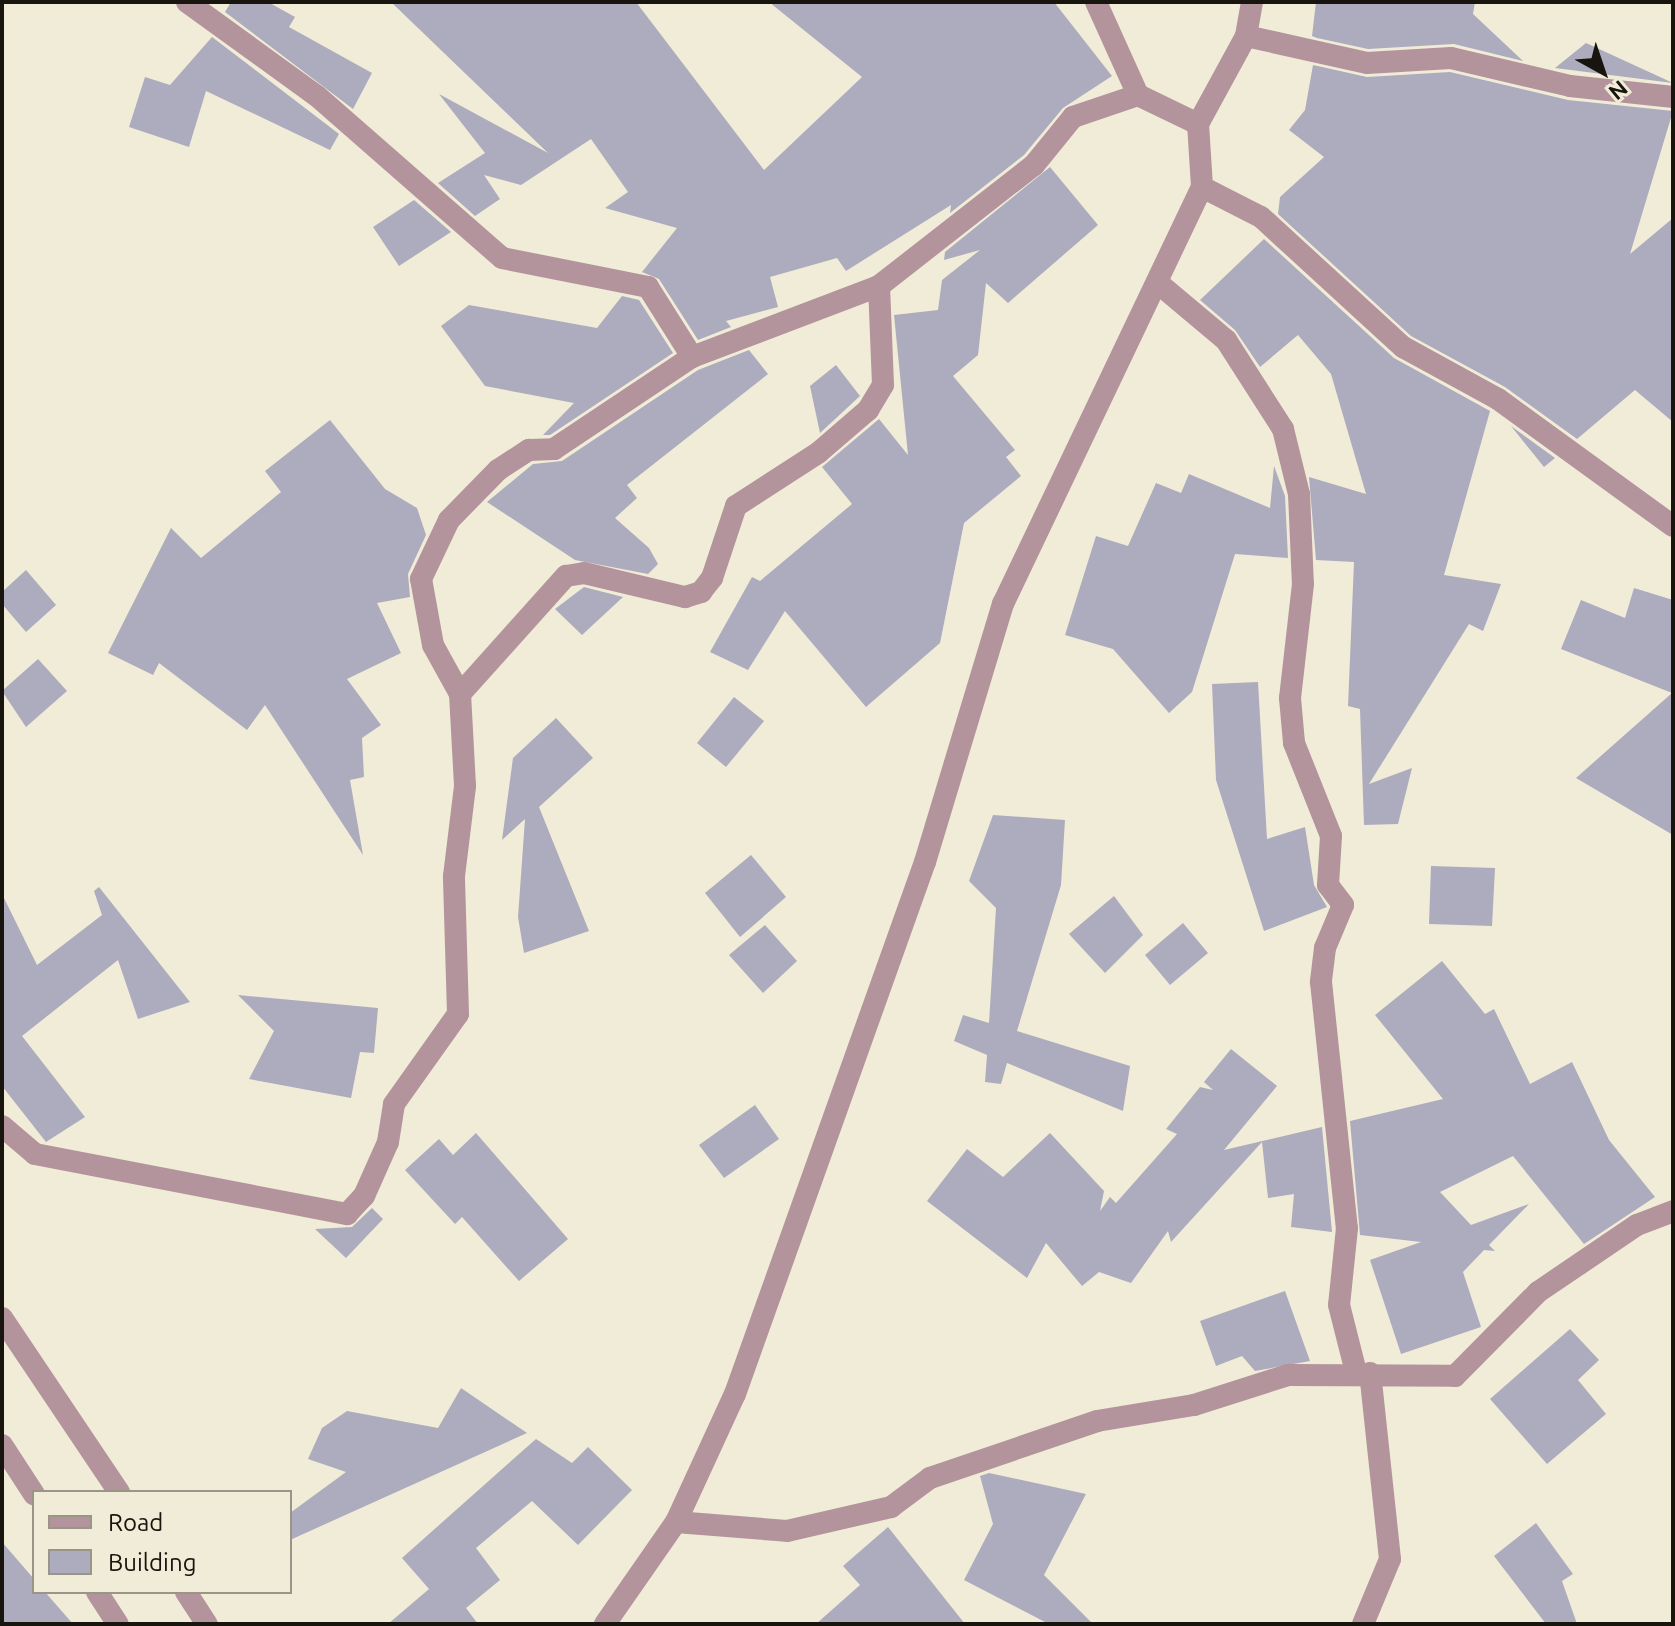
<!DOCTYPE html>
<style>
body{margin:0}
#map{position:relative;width:1675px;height:1626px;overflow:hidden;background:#f1ecd7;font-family:Ubuntu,sans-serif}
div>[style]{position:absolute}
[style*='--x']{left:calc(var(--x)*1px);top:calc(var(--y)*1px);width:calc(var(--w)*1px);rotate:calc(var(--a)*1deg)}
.building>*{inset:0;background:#adabbe}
.minor>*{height:22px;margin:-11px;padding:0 11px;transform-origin:11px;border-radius:11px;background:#b4949c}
span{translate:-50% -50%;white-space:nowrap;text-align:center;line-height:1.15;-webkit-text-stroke:6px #f1ecd7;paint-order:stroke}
.frame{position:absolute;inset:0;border:4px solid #17150e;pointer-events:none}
.legend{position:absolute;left:32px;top:1490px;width:260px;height:104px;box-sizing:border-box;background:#f1ecd7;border:2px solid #9a9687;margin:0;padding:10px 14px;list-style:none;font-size:24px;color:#17150e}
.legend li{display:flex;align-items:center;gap:16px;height:40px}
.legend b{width:40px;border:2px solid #9a9687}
.north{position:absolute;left:1563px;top:32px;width:80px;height:80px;-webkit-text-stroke:6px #f1ecd7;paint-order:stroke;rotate:140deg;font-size:22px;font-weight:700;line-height:32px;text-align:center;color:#17150e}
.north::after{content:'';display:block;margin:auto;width:28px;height:36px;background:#17150e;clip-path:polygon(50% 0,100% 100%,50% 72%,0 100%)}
</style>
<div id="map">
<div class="building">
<i style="clip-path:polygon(231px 2px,268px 2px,295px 17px,289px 27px,372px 73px,353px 109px,225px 12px)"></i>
<i style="clip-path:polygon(391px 2px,636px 2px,764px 170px,862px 77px,769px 2px,1054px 2px,1112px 76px,1063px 108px,1024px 155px,950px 213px,951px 205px,846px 271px,837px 258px,770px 277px,778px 307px,726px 321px,731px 327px,698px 340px,659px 279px,642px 272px,677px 228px,605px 208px,628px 192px,591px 139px,521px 185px,484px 175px,500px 199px,475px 216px,438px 183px,485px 153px,439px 94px,548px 153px)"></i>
<i style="clip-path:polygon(1316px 2px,1475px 2px,1473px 14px,1523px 61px,1454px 44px,1368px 49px,1317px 38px,1312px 36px)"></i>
<i style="clip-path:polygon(212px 37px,339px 134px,330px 150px,206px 91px,189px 147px,129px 127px,145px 77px,170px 85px)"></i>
<i style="clip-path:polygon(1586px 43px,1673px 83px,1555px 68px)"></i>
<i style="clip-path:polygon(1313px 65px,1367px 77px,1450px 72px,1568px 100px,1673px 111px,1630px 254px,1673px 218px,1673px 422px,1635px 390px,1577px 439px,1505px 387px,1411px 336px,1278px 214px,1280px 197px,1324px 157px,1289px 130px,1305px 110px)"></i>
<i style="clip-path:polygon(1050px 167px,1098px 225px,1008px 303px,986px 283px,978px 355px,953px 376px,1015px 450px,1006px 457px,1021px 476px,964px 523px,940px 643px,866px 707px,785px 611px,748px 670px,710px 652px,752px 577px,760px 581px,852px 504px,822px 467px,879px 419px,908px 455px,894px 315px,938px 310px,942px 280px,980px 250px,944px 260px,945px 252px)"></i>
<i style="clip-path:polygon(414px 200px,451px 232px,399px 266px,373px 227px)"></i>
<i style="clip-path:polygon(1264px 239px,1394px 358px,1490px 411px,1444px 575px,1501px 584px,1483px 631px,1469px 624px,1369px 784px,1412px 768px,1398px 824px,1364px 825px,1360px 709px,1348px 706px,1354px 562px,1316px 560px,1309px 477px,1366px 494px,1331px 374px,1298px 335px,1260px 367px,1235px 330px,1200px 300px)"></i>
<i style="clip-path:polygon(622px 296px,639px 300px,673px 353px,550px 435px,543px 435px,574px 403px,485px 386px,441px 326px,469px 305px,597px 328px)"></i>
<i style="clip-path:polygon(749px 350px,768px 374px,627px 485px,637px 498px,615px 518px,649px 548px,658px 564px,648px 574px,575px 560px,487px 502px,533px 464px,562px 461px,698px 370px)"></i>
<i style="clip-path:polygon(836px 365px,860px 396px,820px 433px,810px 386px)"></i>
<i style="clip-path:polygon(330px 420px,385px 489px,417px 508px,426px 535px,408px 574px,410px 597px,377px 603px,401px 653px,347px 679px,381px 725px,362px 738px,364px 777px,350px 780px,363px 855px,265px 705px,247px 730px,159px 663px,153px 675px,108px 653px,171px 528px,201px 558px,281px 492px,265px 471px)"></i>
<i style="clip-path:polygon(1511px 426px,1555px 458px,1544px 467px)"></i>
<i style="clip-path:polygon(1274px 466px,1285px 496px,1288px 558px,1235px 554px,1192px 692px,1169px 713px,1113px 649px,1065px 635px,1096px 536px,1128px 546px,1156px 483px,1181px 493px,1189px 474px,1270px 508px)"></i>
<i style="clip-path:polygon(26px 570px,56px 605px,26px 632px,2px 604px,2px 592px)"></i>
<i style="clip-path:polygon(584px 587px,623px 597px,582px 635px,555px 609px)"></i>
<i style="clip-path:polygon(1634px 588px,1673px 600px,1673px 835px,1576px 778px,1672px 693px,1561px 649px,1581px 600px,1625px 618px)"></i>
<i style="clip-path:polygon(38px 659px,67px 691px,26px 727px,2px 691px)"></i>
<i style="clip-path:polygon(1258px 682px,1267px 839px,1305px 827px,1314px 885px,1327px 907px,1264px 931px,1216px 780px,1212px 684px)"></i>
<i style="clip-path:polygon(734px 697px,764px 721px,726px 767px,697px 743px)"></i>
<i style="clip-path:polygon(556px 718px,593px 758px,539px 807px,589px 931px,524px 953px,518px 917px,525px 819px,502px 840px,513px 758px)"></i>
<i style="clip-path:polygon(993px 815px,1065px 820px,1061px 885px,1017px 1031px,1130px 1066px,1123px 1111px,1007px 1063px,1001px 1084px,985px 1082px,987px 1055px,954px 1041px,963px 1015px,989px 1023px,996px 908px,969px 881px)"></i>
<i style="clip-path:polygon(751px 855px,786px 897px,740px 937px,705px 893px)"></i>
<i style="clip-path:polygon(1431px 866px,1495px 868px,1492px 926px,1429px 924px)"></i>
<i style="clip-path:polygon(99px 887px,190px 1002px,138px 1019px,118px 960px,22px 1036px,85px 1117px,46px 1142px,2px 1086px,2px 894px,37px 965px,102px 915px,94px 891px)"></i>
<i style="clip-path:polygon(1114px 896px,1143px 935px,1105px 973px,1069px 934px)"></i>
<i style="clip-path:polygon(1183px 923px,1208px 953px,1170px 985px,1145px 955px)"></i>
<i style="clip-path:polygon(765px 925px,797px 961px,763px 993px,729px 955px)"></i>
<i style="clip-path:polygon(1442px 961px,1485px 1014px,1494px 1009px,1530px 1084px,1572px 1062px,1609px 1140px,1655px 1197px,1584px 1244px,1513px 1156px,1440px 1192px,1471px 1225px,1529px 1204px,1489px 1245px,1495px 1251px,1484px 1250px,1463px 1272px,1481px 1327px,1401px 1354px,1370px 1260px,1421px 1242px,1360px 1235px,1350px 1121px,1443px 1099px,1375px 1015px)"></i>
<i style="clip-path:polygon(238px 995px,378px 1008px,374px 1053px,360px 1052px,351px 1098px,249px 1079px,274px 1031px)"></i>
<i style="clip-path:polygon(1231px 1049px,1277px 1086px,1224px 1150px,1322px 1127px,1332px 1232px,1291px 1227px,1294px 1194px,1268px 1198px,1262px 1142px,1171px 1242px,1168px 1231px,1131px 1283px,1099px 1272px,1082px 1286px,1046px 1243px,1027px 1278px,927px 1201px,967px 1149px,1003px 1177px,1050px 1133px,1104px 1191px,1100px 1211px,1110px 1197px,1116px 1203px,1177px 1134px,1166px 1129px,1200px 1087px,1213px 1090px,1204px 1082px)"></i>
<i style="clip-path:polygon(755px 1105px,779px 1139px,724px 1178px,699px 1145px)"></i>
<i style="clip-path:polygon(476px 1133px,568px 1239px,519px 1281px,462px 1217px,455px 1224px,405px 1170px,439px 1139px,453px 1155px)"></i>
<i style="clip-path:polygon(372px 1208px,383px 1219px,346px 1258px,315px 1229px,352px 1227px)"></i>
<i style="clip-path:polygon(1285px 1291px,1310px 1361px,1255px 1371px,1242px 1356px,1216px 1366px,1200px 1321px)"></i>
<i style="clip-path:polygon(1570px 1329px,1599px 1360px,1578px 1380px,1606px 1414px,1547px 1464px,1490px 1399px)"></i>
<i style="clip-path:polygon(461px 1388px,527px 1433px,290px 1540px,290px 1513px,346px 1472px,308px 1459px,322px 1428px,347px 1411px,438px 1428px)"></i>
<i style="clip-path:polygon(536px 1439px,572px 1463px,588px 1447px,632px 1490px,578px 1545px,532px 1501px,476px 1548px,500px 1580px,466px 1608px,478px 1624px,388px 1624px,429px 1589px,402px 1558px)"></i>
<i style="clip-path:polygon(989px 1473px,1086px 1494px,1044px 1575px,1093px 1624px,1049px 1624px,964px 1580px,993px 1524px,980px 1476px)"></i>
<i style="clip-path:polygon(1536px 1523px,1573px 1574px,1562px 1581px,1577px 1624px,1546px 1624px,1494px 1556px)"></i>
<i style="clip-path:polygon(888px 1527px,965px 1624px,816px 1624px,860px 1585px,843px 1566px)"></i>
<i style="clip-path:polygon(2px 1542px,34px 1579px,34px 1592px,45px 1592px,73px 1624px,2px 1624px)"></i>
</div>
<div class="minor">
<i style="--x:187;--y:2;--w:160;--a:35.9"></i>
<i style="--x:317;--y:96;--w:246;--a:41.2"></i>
<i style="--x:502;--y:258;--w:149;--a:11.2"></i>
<i style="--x:648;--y:287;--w:83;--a:57.8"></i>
<i style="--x:1096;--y:2;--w:102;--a:65.7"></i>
<i style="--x:1138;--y:95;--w:67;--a:25.8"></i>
<i style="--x:1246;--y:36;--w:124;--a:12.6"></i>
<i style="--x:1367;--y:63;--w:84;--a:-3.4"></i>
<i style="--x:1451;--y:58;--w:122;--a:13.2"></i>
<i style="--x:1570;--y:86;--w:104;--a:6.1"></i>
<i style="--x:1202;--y:187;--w:66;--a:27"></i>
<i style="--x:1261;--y:217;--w:193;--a:42.5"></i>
<i style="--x:1403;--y:347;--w:108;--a:28.7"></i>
<i style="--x:1498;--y:399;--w:216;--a:36"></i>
<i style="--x:1158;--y:283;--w:89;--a:40"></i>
<i style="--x:1226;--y:340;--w:106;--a:57.4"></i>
<i style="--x:1283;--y:429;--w:67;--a:76.2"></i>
<i style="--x:1299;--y:494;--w:90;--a:87.5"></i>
<i style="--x:1303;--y:584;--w:115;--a:96.5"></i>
<i style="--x:1290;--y:698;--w:45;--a:84.9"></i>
<i style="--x:1294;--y:743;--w:100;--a:68.3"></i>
<i style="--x:1331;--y:836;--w:49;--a:93.5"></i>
<i style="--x:1328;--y:885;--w:25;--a:53"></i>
<i style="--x:1343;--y:905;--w:47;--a:112.7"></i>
<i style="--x:1325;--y:948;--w:34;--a:97"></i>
<i style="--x:1321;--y:982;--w:247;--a:84"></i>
<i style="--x:1347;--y:1228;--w:77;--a:95.9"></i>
<i style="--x:1339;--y:1305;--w:69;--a:75.8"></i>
<i style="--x:460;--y:694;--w:159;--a:-48.1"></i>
<i style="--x:566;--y:576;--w:18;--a:-9"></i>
<i style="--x:584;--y:573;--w:104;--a:13.4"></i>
<i style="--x:685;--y:597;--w:17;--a:-17"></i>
<i style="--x:701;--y:592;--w:18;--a:-52"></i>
<i style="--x:712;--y:578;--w:76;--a:-71.6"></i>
<i style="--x:736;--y:506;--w:98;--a:-32.9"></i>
<i style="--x:818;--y:453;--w:66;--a:-40.7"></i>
<i style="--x:868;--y:410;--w:29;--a:-59"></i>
<i style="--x:883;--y:385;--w:99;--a:-92.3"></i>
<i style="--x:2;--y:1126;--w:43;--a:40.3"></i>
<i style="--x:35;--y:1154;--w:318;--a:10.9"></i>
<i style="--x:347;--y:1214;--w:25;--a:-47"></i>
<i style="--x:364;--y:1196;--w:59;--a:-66"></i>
<i style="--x:388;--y:1142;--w:38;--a:-81"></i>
<i style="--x:394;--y:1104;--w:110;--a:-54.6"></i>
<i style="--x:458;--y:1014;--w:138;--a:-91.7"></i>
<i style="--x:454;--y:876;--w:91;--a:-83"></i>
<i style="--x:465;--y:786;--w:92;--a:-93.1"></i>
<i style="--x:460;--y:694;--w:56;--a:-118.9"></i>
<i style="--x:433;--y:645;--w:67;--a:-100.3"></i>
<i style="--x:421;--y:579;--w:65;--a:-64.6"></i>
<i style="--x:449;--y:520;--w:70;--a:-45.6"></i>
<i style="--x:498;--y:470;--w:37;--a:-33"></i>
<i style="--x:529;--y:450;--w:25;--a:-2"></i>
<i style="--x:554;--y:449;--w:166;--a:-33.7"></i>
<i style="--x:692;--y:357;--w:200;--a:-20.8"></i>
<i style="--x:879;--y:286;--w:197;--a:-38"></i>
<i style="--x:1034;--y:165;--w:62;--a:-50.9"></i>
<i style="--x:1073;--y:117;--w:69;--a:-18.7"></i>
<i style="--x:2;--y:1318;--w:210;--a:56.1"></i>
<i style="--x:2;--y:1445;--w:59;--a:56.9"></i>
<i style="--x:676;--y:1522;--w:111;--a:4.6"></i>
<i style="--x:787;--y:1531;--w:107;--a:-13"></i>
<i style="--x:891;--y:1507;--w:49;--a:-36.6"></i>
<i style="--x:930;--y:1478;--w:176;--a:-18.8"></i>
<i style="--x:1097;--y:1421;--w:98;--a:-9.4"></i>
<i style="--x:1194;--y:1405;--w:99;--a:-17.7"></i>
<i style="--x:1288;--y:1375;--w:167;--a:0.3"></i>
<i style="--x:1455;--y:1376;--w:118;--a:-45.3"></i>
<i style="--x:1538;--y:1292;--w:120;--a:-34.1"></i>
<i style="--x:1637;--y:1225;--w:39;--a:-21"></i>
<i style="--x:97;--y:1592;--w:38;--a:57"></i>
<i style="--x:186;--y:1592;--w:38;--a:57"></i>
<i style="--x:605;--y:1624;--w:124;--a:-55.2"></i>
<i style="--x:676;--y:1522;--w:141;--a:-65.3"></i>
<i style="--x:735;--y:1394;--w:565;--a:-70.35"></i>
<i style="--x:925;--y:862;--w:270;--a:-73.2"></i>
<i style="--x:1003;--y:604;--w:462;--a:-64.5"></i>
<i style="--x:1202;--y:187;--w:63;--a:-93.6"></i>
<i style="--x:1198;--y:124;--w:100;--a:-61.4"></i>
<i style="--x:1246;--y:36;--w:35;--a:-80"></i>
<i style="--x:1363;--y:1624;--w:70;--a:-67.4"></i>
<i style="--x:1390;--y:1559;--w:187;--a:-96.1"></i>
</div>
<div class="frame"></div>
<ul class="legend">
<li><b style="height:10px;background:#b4949c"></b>Road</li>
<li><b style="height:22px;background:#adabbe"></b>Building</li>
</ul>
<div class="north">N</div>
</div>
